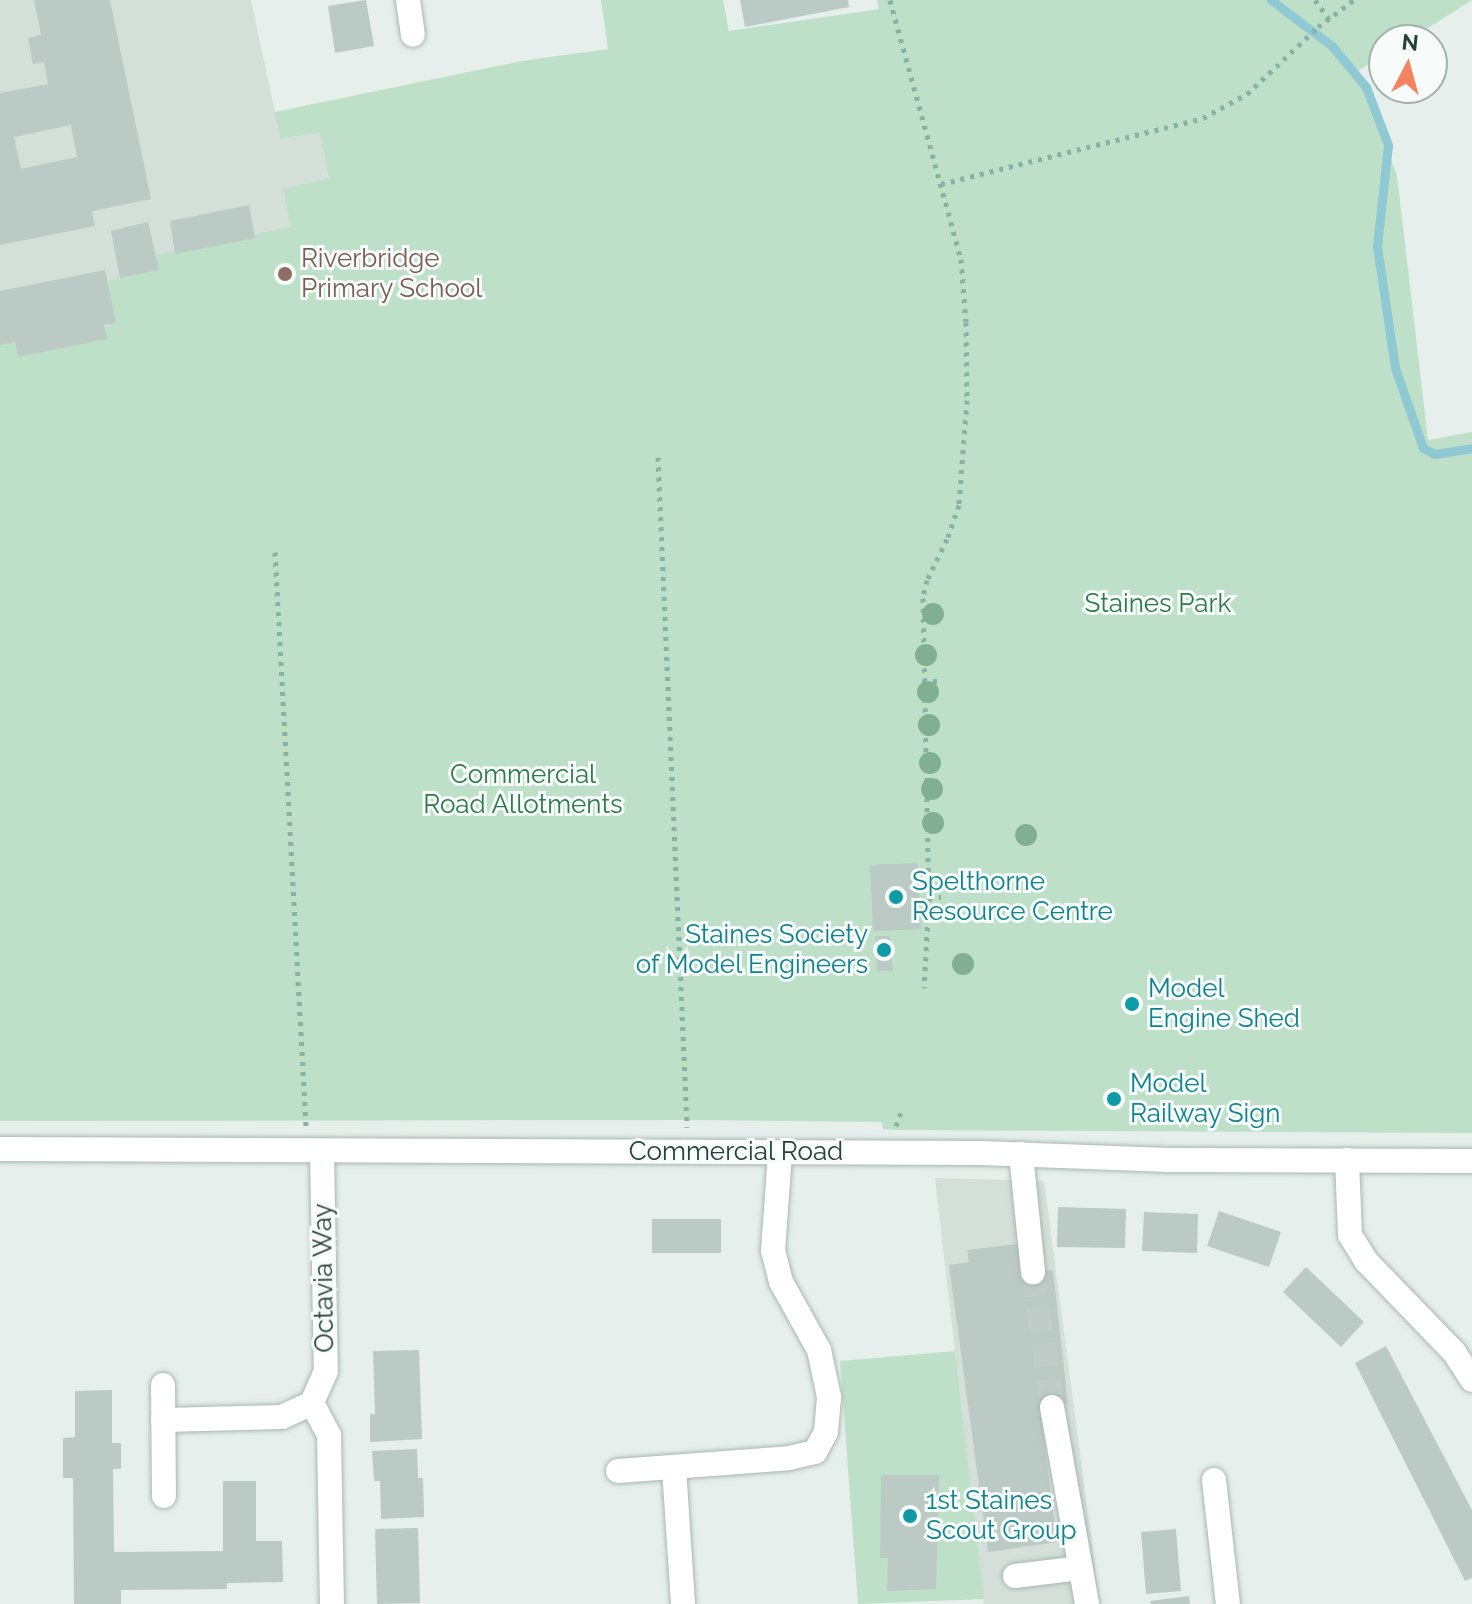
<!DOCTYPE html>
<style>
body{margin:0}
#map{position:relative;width:1472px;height:1604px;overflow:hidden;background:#e6efeb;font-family:Raleway,sans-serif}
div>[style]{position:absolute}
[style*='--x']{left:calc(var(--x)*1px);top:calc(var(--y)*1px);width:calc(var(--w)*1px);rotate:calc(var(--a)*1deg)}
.built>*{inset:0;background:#d4dfda}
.green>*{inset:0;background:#bfe0c8}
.stream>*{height:9px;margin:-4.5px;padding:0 4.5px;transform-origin:4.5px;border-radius:4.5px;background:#8ec9d4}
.building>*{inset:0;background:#bbcac4}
.minor-tunnel>*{height:24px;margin-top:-12px;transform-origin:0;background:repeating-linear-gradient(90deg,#bfccc8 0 24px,transparent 0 36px)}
.path>*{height:5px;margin-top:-2.5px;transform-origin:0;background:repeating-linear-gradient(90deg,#86b3a5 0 4px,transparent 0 10px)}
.roads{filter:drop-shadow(0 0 2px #a8b8b2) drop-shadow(0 0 2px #a8b8b2)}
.minor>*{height:24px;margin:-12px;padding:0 12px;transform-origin:12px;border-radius:12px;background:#fff}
.trees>*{width:22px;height:22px;margin:-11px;border-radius:50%;background:#80af93}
.dots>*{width:22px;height:22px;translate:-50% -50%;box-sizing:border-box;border:4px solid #f7fbf9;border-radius:50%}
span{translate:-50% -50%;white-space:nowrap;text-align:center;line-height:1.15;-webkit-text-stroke:6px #f7fbf9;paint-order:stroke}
.education-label{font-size:26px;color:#785e54}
.left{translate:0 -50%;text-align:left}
.park-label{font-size:26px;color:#2d7a4b}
.culture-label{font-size:26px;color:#0d838f}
.right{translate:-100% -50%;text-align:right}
.street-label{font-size:26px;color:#24423a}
.north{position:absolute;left:1368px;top:24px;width:80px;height:80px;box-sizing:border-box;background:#f7fbf9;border:2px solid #a3b1ad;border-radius:50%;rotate:6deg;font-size:22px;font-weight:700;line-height:32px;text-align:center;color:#24423a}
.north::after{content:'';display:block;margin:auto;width:28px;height:36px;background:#f4845f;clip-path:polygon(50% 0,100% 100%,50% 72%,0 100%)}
</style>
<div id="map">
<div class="built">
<i style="clip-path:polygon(0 0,251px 0,275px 112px,522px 61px,0 552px)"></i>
<i style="clip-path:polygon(935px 1178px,1044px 1181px,1100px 1604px,984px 1604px)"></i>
</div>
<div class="green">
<i style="clip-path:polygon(601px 0,723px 0,729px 31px,879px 9px,877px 0,1472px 0,1409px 40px,1384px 40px,1384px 55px,1356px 72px,1397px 175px,1428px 440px,1472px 432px,1472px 1133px,897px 1130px,883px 1129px,882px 1122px,686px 1120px,0 1121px,0 344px,15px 342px,18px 357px,115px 323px,107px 281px,158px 270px,155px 255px,291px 227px,283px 189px,329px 178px,320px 133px,280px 138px,275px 112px,522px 61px,608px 49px)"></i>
<i style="clip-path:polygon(955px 1351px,984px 1599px,858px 1604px,840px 1361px)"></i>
</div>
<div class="stream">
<i style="--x:1271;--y:0;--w:76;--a:37"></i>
<i style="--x:1332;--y:46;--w:53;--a:50.3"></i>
<i style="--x:1366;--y:87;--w:62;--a:69.2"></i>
<i style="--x:1388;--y:145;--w:102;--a:96.2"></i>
<i style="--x:1377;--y:246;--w:123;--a:81.6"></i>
<i style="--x:1395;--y:368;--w:85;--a:70.7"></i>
<i style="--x:1423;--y:448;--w:13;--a:27"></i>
<i style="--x:1435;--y:454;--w:37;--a:-9"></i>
</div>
<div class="building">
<i style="clip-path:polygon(evenodd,34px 0,110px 0,151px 199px,92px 211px,95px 226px,0 245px,0 93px,48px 84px,44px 62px,33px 64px,28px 38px,41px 35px,34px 0,71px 125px,77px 157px,21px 169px,14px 137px,71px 125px)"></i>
<i style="clip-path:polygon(366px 0,374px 46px,335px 53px,328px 6px)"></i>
<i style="clip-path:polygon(740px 0,848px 0,849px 7px,745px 27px)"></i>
<i style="clip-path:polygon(249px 205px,255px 238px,175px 254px,170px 221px)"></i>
<i style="clip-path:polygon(148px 222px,159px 270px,120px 278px,111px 231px)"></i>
<i style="clip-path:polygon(105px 270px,116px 323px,104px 325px,107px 339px,18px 357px,15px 342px,0 345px,0 291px)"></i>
<i style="clip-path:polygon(918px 863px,921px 929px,873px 931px,870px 865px)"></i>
<i style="clip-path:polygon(875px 936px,890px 936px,893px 971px,877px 971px)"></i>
<i style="clip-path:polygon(1058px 1207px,1126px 1209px,1125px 1248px,1057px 1247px)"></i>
<i style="clip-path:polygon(1219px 1211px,1281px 1232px,1269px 1267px,1207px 1246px)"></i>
<i style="clip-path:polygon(1144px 1212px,1198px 1214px,1197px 1253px,1142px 1251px)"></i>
<i style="clip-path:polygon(652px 1219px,721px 1219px,721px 1253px,652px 1253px)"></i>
<i style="clip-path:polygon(1018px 1244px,1022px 1272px,1053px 1270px,1068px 1404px,1040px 1409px,1057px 1542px,988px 1552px,949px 1265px,969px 1262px,967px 1250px)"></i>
<i style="clip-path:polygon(1306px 1267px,1364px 1322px,1341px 1347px,1283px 1292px)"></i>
<i style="clip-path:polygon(1386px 1346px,1472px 1510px,1472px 1578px,1465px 1581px,1355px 1363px)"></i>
<i style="clip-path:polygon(419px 1350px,422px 1439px,370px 1442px,370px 1414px,375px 1414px,373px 1351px)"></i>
<i style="clip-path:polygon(112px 1390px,112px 1443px,121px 1443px,121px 1469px,113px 1469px,114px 1552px,223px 1551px,223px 1481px,256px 1481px,256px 1541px,282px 1541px,283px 1582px,227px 1583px,227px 1589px,121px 1590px,121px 1604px,74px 1604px,73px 1478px,63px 1478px,63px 1438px,75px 1437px,75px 1391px)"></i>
<i style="clip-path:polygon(417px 1449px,418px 1478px,423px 1478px,424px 1517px,381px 1519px,380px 1481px,374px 1481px,372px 1451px)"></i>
<i style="clip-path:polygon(881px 1475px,939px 1475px,936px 1589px,887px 1591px,888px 1558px,880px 1558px)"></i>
<i style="clip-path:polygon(418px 1528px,420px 1603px,377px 1604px,375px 1529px)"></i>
<i style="clip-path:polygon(1176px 1529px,1181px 1591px,1146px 1594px,1141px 1532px)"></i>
<i style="clip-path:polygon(1189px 1596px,1190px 1604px,1151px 1604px,1150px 1601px)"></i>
</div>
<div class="minor-tunnel">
<i style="--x:1033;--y:1272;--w:136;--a:82"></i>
</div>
<div class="path">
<i style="--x:890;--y:0;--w:269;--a:74.7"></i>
<i style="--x:961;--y:259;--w:63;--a:85.5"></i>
<i style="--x:966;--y:322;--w:78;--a:89.3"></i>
<i style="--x:967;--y:400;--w:105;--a:94.4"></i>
<i style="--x:959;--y:505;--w:36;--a:109"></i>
<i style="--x:947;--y:539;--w:46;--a:116"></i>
<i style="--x:927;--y:580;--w:18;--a:103"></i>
<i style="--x:923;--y:598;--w:299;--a:88.9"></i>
<i style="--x:929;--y:897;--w:91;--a:93.1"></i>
<i style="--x:1315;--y:0;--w:24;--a:54"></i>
<i style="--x:941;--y:184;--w:270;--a:-14.1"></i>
<i style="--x:1203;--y:118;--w:50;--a:-28.6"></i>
<i style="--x:1247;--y:94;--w:98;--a:-43.3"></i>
<i style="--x:1318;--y:27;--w:45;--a:-36.9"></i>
<i style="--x:658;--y:457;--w:671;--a:87.52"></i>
<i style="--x:275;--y:552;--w:575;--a:86.91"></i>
<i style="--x:923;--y:681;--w:14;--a:0"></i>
<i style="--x:929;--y:897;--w:12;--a:0"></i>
<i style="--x:896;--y:1126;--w:15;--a:-70"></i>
</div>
<div class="roads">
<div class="minor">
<i style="--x:408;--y:0;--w:35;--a:82"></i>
<i style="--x:0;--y:1149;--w:980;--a:0.23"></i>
<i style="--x:980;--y:1153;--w:189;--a:2.1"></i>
<i style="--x:1169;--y:1160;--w:303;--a:0.2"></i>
<i style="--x:322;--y:1151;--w:220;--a:89"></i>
<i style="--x:326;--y:1371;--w:35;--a:114"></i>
<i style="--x:312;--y:1403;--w:36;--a:62"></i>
<i style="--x:329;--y:1435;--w:169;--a:89"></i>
<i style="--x:1021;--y:1154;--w:119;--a:84.2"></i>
<i style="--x:1347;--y:1160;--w:75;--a:87.7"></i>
<i style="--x:1350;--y:1235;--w:31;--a:58"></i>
<i style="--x:1366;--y:1261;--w:127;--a:46"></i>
<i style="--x:1454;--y:1352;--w:33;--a:57"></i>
<i style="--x:163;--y:1385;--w:111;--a:89.5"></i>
<i style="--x:1052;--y:1407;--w:200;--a:79.9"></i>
<i style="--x:163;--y:1420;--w:119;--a:-1.4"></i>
<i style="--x:282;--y:1417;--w:33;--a:-25"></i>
<i style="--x:674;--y:1468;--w:136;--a:86.2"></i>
<i style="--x:618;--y:1471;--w:171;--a:-4.3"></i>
<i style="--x:789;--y:1458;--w:27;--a:-13"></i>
<i style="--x:815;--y:1452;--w:23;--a:-61"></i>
<i style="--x:826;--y:1432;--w:35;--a:-85"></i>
<i style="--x:829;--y:1397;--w:48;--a:-102"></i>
<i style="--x:819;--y:1350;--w:78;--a:-119.2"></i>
<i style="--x:781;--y:1282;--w:32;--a:-104"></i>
<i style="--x:773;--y:1251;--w:98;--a:-85.9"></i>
<i style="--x:1214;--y:1480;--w:125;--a:83.6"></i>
<i style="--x:1015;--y:1576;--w:65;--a:-7"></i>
</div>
</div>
<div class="trees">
<i style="left:933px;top:614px"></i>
<i style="left:926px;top:655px"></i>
<i style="left:928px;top:692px"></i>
<i style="left:929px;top:725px"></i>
<i style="left:930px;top:763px"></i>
<i style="left:932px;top:789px"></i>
<i style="left:933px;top:823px"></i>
<i style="left:1026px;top:835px"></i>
<i style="left:963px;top:964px"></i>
</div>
<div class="dots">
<i style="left:285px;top:274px;background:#8d6e63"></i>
<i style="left:896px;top:897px;background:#0f9aa8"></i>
<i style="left:884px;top:950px;background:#0f9aa8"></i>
<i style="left:1132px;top:1004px;background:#0f9aa8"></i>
<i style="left:1114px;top:1099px;background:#0f9aa8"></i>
<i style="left:910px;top:1516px;background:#0f9aa8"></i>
</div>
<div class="education-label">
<span class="left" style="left:301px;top:274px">Riverbridge<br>Primary School</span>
</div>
<div class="park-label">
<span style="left:1158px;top:604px">Staines Park</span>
<span style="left:523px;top:790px">Commercial<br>Road Allotments</span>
</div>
<div class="culture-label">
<span class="left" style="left:912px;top:897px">Spelthorne<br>Resource Centre</span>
<span class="right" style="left:868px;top:950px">Staines Society<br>of Model Engineers</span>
<span class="left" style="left:1148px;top:1004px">Model<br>Engine Shed</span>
<span class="left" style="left:1130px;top:1099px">Model<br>Railway Sign</span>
<span class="left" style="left:926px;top:1516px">1st Staines<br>Scout Group</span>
</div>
<div class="street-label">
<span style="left:736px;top:1152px">Commercial Road</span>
<span style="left:324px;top:1278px;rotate:-91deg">Octavia Way</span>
</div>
<div class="north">N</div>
</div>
